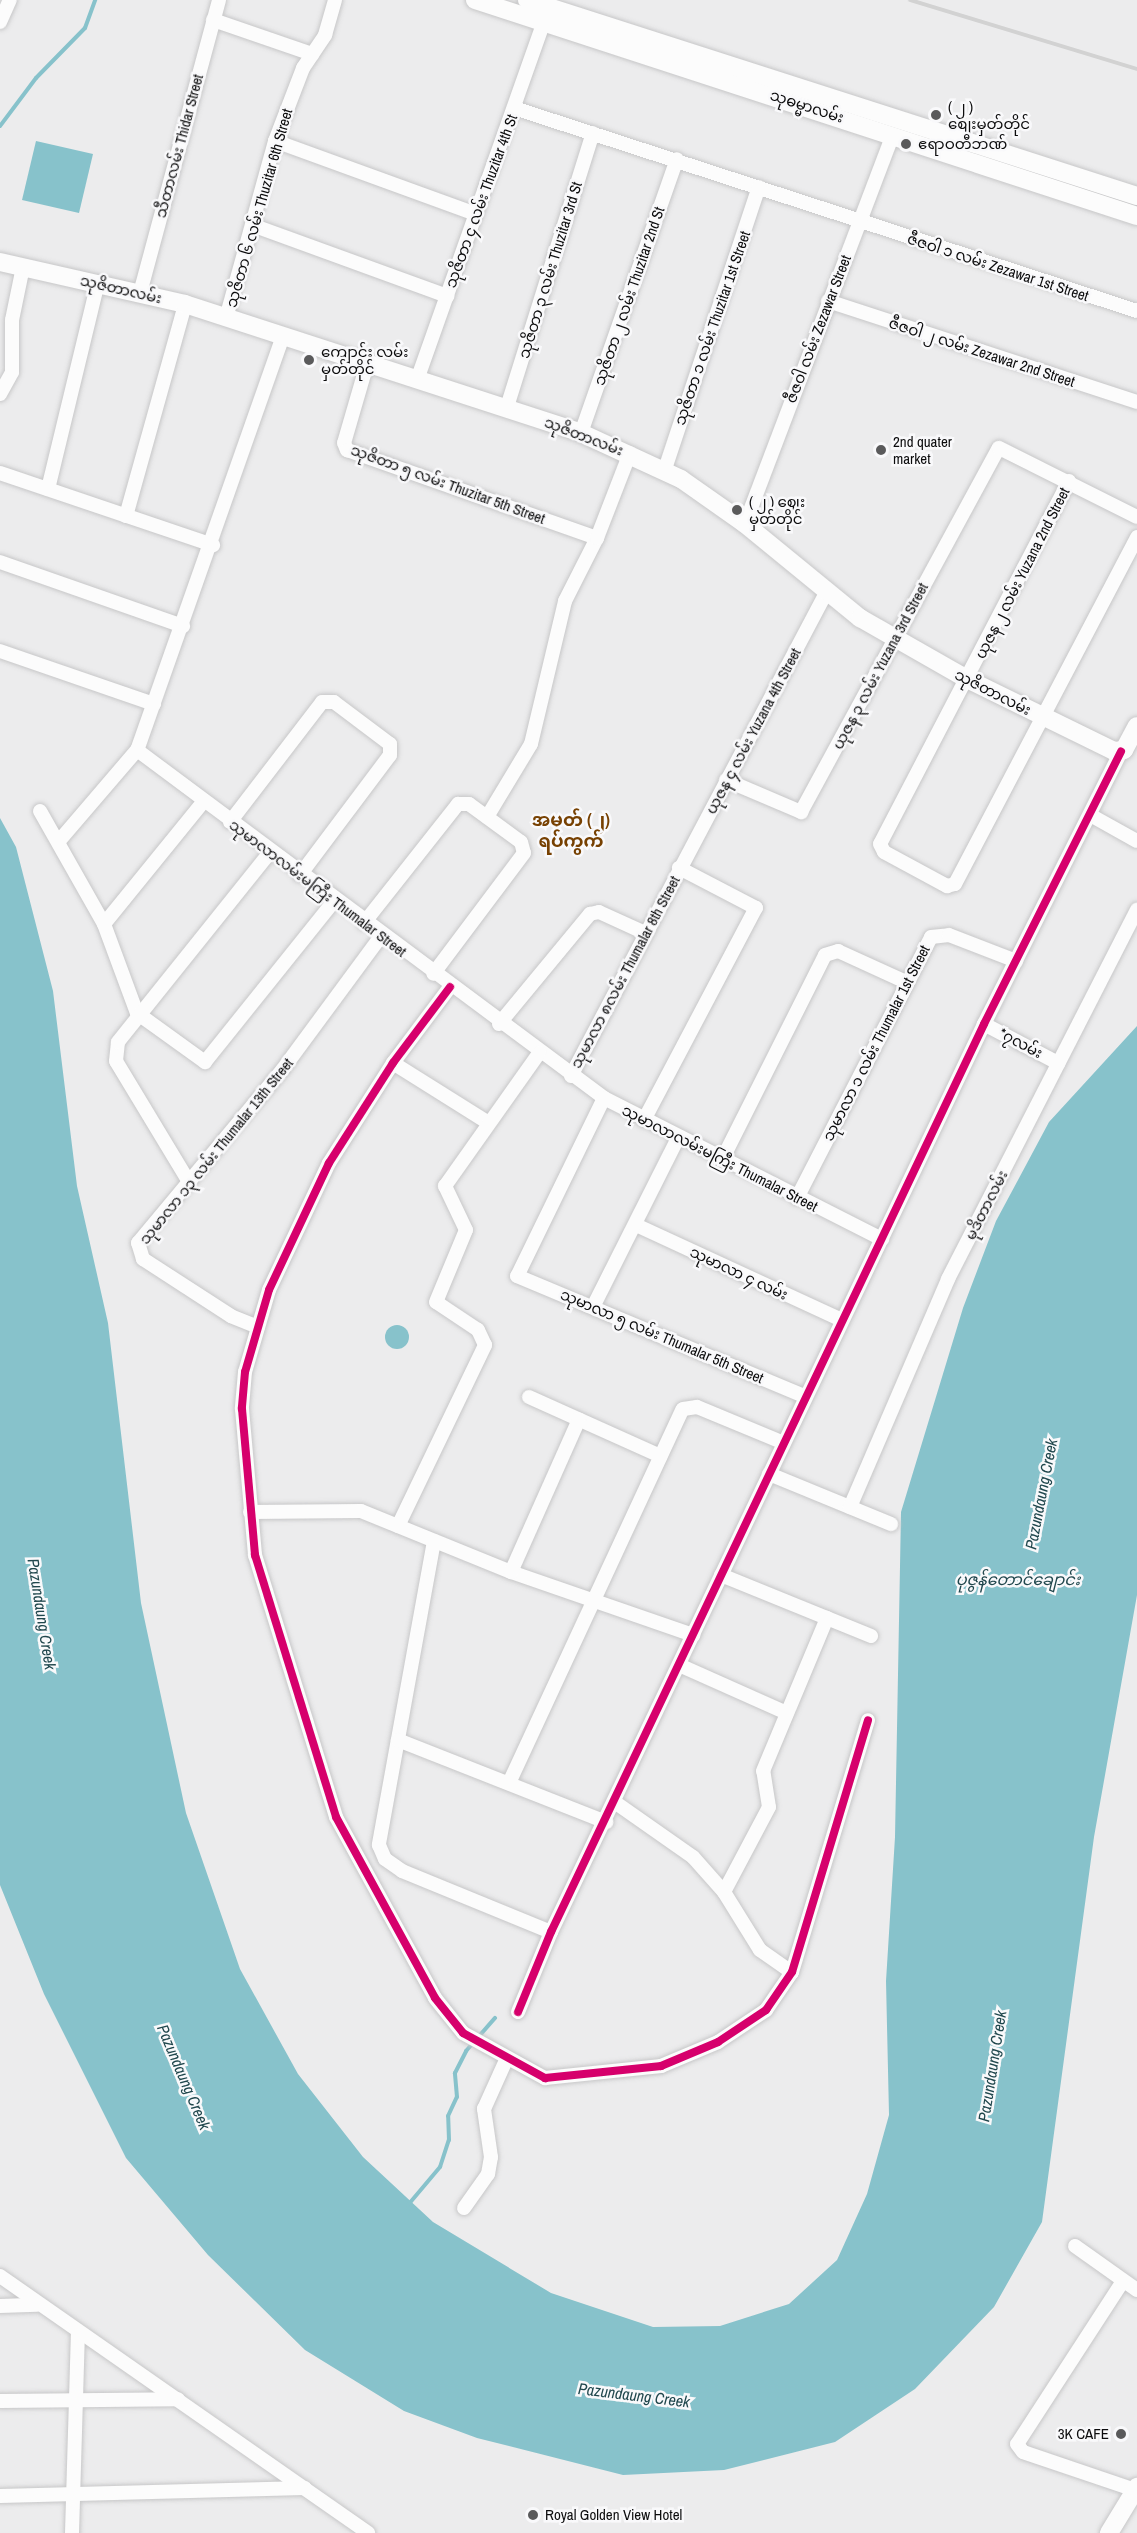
<!DOCTYPE html>
<meta charset="utf-8">
<style>
body{margin:0}
#map{position:relative;width:1137px;height:2533px;overflow:hidden;background:#ececed;font-family:"Archivo Narrow","Noto Sans Myanmar",sans-serif}
div>[style]{position:absolute}
[style*='--x']{left:calc(var(--x)*1px);top:calc(var(--y)*1px);width:calc(var(--w)*1px);rotate:calc(var(--a)*1deg)}
.water>*{inset:0;background:#87c2cb}
.round{border-radius:50%}
.stream>*{height:4px;margin:-2px;padding:0 2px;transform-origin:2px;border-radius:2px;background:#87c2cb}
.roads{filter:drop-shadow(0 0 2px #c7c7c8) drop-shadow(0 0 2px #c7c7c8)}
.minor>*{height:14px;margin:-7px;padding:0 7px;transform-origin:7px;border-radius:7px;background:#fcfcfc}
.major>*{height:18px;margin:-9px;padding:0 9px;transform-origin:9px;border-radius:9px;background:#fcfcfc}
.rail>*{height:4px;margin:-2px;padding:0 2px;transform-origin:2px;border-radius:2px;background:#d2d2d2}
.cycleway>*{height:8px;margin:-4px;padding:0 4px;transform-origin:4px;border-radius:4px;background:#d6006c}
.dots>*{width:16px;height:16px;translate:-50% -50%;box-sizing:border-box;border:3px solid #f9f9fb;border-radius:50%}
span{translate:-50% -50%;white-space:nowrap;text-align:center;line-height:1.15;-webkit-text-stroke:5px #f9f9fb;paint-order:stroke}
.street-label{font-size:15px;color:#0c0c0d}
.poi-label{font-size:15px;color:#0c0c0d}
.left{translate:0 -50%;text-align:left}
.right{translate:-100% -50%;text-align:right}
.water-label{font-size:16px;color:#20474d;font-style:italic}
.quarter-label{font-size:18px;color:#774102;font-weight:700}
</style>
<div id="map">
<div class="water">
<i style="clip-path:polygon(36px 141px,93px 154px,79px 213px,22px 200px)"></i>
<i style="clip-path:polygon(0 818px,16px 847px,53px 991px,77px 1186px,108px 1323px,141px 1603px,186px 1813px,240px 1969px,298px 2074px,363px 2157px,433px 2222px,551px 2293px,653px 2327px,720px 2326px,789px 2304px,837px 2260px,867px 2194px,889px 2115px,886px 1981px,895px 1837px,901px 1512px,963px 1308px,996px 1221px,1049px 1122px,1137px 1026px,1137px 1595px,1094px 1837px,1042px 2222px,994px 2307px,915px 2389px,835px 2442px,724px 2470px,623px 2475px,477px 2438px,404px 2411px,305px 2350px,208px 2255px,126px 2158px,44px 1994px,0 1885px)"></i>
<i class="round" style="left:385px;top:1325px;width:24px;height:24px"></i>
</div>
<div class="stream">
<i style="--x:0;--y:126;--w:60;--a:-53.1"></i>
<i style="--x:36;--y:78;--w:70;--a:-45.6"></i>
<i style="--x:85;--y:28;--w:30;--a:-70"></i>
<i style="--x:408;--y:2205;--w:50;--a:-49.9"></i>
<i style="--x:440;--y:2167;--w:28;--a:-72"></i>
<i style="--x:449;--y:2140;--w:24;--a:-92"></i>
<i style="--x:448;--y:2116;--w:21;--a:-65"></i>
<i style="--x:457;--y:2097;--w:24;--a:-95"></i>
<i style="--x:455;--y:2073;--w:25;--a:-63"></i>
<i style="--x:466;--y:2051;--w:44;--a:-48.7"></i>
</div>
<div class="roads">
<div class="minor">
<i style="--x:213;--y:20;--w:105;--a:19"></i>
<i style="--x:0;--y:22;--w:24;--a:-66"></i>
<i style="--x:514;--y:108;--w:655;--a:18.05"></i>
<i style="--x:275;--y:141;--w:214;--a:20"></i>
<i style="--x:252;--y:225;--w:208;--a:20"></i>
<i style="--x:140;--y:293;--w:303;--a:-74.9"></i>
<i style="--x:828;--y:301;--w:325;--a:18.1"></i>
<i style="--x:226;--y:318;--w:184;--a:-74.5"></i>
<i style="--x:275;--y:141;--w:78;--a:-69"></i>
<i style="--x:303;--y:68;--w:40;--a:-56"></i>
<i style="--x:325;--y:35;--w:36;--a:-74"></i>
<i style="--x:283;--y:336;--w:439;--a:109.4"></i>
<i style="--x:137;--y:750;--w:582;--a:36.69"></i>
<i style="--x:604;--y:1098;--w:312;--a:26.9"></i>
<i style="--x:367;--y:364;--w:82;--a:106.2"></i>
<i style="--x:344;--y:443;--w:8;--a:67"></i>
<i style="--x:347;--y:450;--w:265;--a:19.4"></i>
<i style="--x:417;--y:380;--w:381;--a:-70.5"></i>
<i style="--x:0;--y:394;--w:25;--a:-61"></i>
<i style="--x:12;--y:372;--w:52;--a:-90"></i>
<i style="--x:12;--y:320;--w:54;--a:-78.3"></i>
<i style="--x:507;--y:407;--w:287;--a:-72.6"></i>
<i style="--x:581;--y:433;--w:290;--a:-70.7"></i>
<i style="--x:665;--y:469;--w:297;--a:-71.6"></i>
<i style="--x:0;--y:473;--w:225;--a:18.7"></i>
<i style="--x:1069;--y:481;--w:409;--a:117.5"></i>
<i style="--x:880;--y:844;--w:9;--a:63"></i>
<i style="--x:884;--y:852;--w:72;--a:28.4"></i>
<i style="--x:947;--y:886;--w:8;--a:-14"></i>
<i style="--x:955;--y:884;--w:392;--a:-62.3"></i>
<i style="--x:48;--y:489;--w:213;--a:-76.4"></i>
<i style="--x:126;--y:516;--w:220;--a:-74.4"></i>
<i style="--x:745;--y:524;--w:416;--a:-69.2"></i>
<i style="--x:0;--y:562;--w:194;--a:19.3"></i>
<i style="--x:0;--y:651;--w:163;--a:19"></i>
<i style="--x:726;--y:780;--w:82;--a:23.1"></i>
<i style="--x:801;--y:812;--w:414;--a:-61.5"></i>
<i style="--x:999;--y:448;--w:154;--a:26.6"></i>
<i style="--x:40;--y:811;--w:130;--a:60.5"></i>
<i style="--x:104;--y:924;--w:95;--a:69.7"></i>
<i style="--x:1092;--y:816;--w:51;--a:29.1"></i>
<i style="--x:487;--y:817;--w:85;--a:-58.9"></i>
<i style="--x:531;--y:744;--w:147;--a:-76.6"></i>
<i style="--x:565;--y:601;--w:71;--a:-63.1"></i>
<i style="--x:597;--y:538;--w:91;--a:-68.8"></i>
<i style="--x:230;--y:822;--w:151;--a:-52.5"></i>
<i style="--x:322;--y:702;--w:12;--a:0"></i>
<i style="--x:334;--y:702;--w:70;--a:36.9"></i>
<i style="--x:390;--y:744;--w:11;--a:90"></i>
<i style="--x:390;--y:755;--w:150;--a:126.9"></i>
<i style="--x:59;--y:841;--w:120;--a:-49.4"></i>
<i style="--x:364;--y:923;--w:152;--a:-51.7"></i>
<i style="--x:458;--y:804;--w:11;--a:0"></i>
<i style="--x:469;--y:804;--w:64;--a:36.2"></i>
<i style="--x:521;--y:842;--w:11;--a:75"></i>
<i style="--x:524;--y:853;--w:151;--a:126.9"></i>
<i style="--x:104;--y:924;--w:157;--a:-50.9"></i>
<i style="--x:450;--y:987;--w:95;--a:126.9"></i>
<i style="--x:393;--y:1063;--w:119;--a:122.6"></i>
<i style="--x:329;--y:1163;--w:140;--a:115.3"></i>
<i style="--x:269;--y:1290;--w:85;--a:106.3"></i>
<i style="--x:245;--y:1372;--w:37;--a:95"></i>
<i style="--x:242;--y:1409;--w:147;--a:84.9"></i>
<i style="--x:255;--y:1555;--w:274;--a:72.8"></i>
<i style="--x:336;--y:1817;--w:206;--a:61.3"></i>
<i style="--x:435;--y:1998;--w:45;--a:51.3"></i>
<i style="--x:463;--y:2033;--w:94;--a:28.8"></i>
<i style="--x:545;--y:2078;--w:117;--a:-5.9"></i>
<i style="--x:661;--y:2066;--w:62;--a:-22.8"></i>
<i style="--x:718;--y:2042;--w:58;--a:-33.7"></i>
<i style="--x:766;--y:2010;--w:46;--a:-55.6"></i>
<i style="--x:792;--y:1972;--w:263;--a:-73.2"></i>
<i style="--x:137;--y:1013;--w:84;--a:35.8"></i>
<i style="--x:205;--y:1062;--w:206;--a:-51.3"></i>
<i style="--x:499;--y:1024;--w:143;--a:-50.4"></i>
<i style="--x:590;--y:914;--w:9;--a:-13"></i>
<i style="--x:599;--y:912;--w:51;--a:24.5"></i>
<i style="--x:984;--y:1024;--w:84;--a:27.8"></i>
<i style="--x:393;--y:1063;--w:111;--a:32.1"></i>
<i style="--x:571;--y:1076;--w:546;--a:-62.17"></i>
<i style="--x:604;--y:1098;--w:198;--a:116"></i>
<i style="--x:517;--y:1276;--w:313;--a:22.7"></i>
<i style="--x:644;--y:1120;--w:240;--a:-62.2"></i>
<i style="--x:756;--y:908;--w:87;--a:-152.5"></i>
<i style="--x:722;--y:1160;--w:229;--a:-63.3"></i>
<i style="--x:825;--y:955;--w:14;--a:-17"></i>
<i style="--x:838;--y:951;--w:75;--a:24.5"></i>
<i style="--x:189;--y:1182;--w:141;--a:-121.1"></i>
<i style="--x:116;--y:1061;--w:19;--a:-84"></i>
<i style="--x:118;--y:1042;--w:243;--a:-51.3"></i>
<i style="--x:797;--y:1198;--w:293;--a:-62.8"></i>
<i style="--x:931;--y:937;--w:18;--a:-6"></i>
<i style="--x:949;--y:935;--w:72;--a:21.2"></i>
<i style="--x:636;--y:1225;--w:227;--a:24.8"></i>
<i style="--x:594;--y:1305;--w:187;--a:-63.3"></i>
<i style="--x:258;--y:1327;--w:29;--a:-158"></i>
<i style="--x:231;--y:1316;--w:105;--a:-147.1"></i>
<i style="--x:143;--y:1259;--w:17;--a:-107"></i>
<i style="--x:138;--y:1243;--w:226;--a:-50.2"></i>
<i style="--x:283;--y:1069;--w:165;--a:-53.6"></i>
<i style="--x:529;--y:1397;--w:144;--a:24.2"></i>
<i style="--x:769;--y:1474;--w:132;--a:22.3"></i>
<i style="--x:850;--y:1507;--w:248;--a:-66.7"></i>
<i style="--x:948;--y:1279;--w:415;--a:-62.9"></i>
<i style="--x:250;--y:1512;--w:111;--a:-0.5"></i>
<i style="--x:361;--y:1511;--w:162;--a:22.1"></i>
<i style="--x:511;--y:1572;--w:193;--a:19.1"></i>
<i style="--x:398;--y:1526;--w:201;--a:-64.3"></i>
<i style="--x:485;--y:1345;--w:17;--a:-115"></i>
<i style="--x:478;--y:1330;--w:50;--a:-146.3"></i>
<i style="--x:436;--y:1302;--w:78;--a:-67.4"></i>
<i style="--x:466;--y:1230;--w:49;--a:-115.5"></i>
<i style="--x:445;--y:1186;--w:163;--a:-54.7"></i>
<i style="--x:434;--y:1541;--w:309;--a:100.3"></i>
<i style="--x:379;--y:1845;--w:15;--a:67"></i>
<i style="--x:385;--y:1859;--w:21;--a:35"></i>
<i style="--x:402;--y:1871;--w:161;--a:22.3"></i>
<i style="--x:511;--y:1572;--w:167;--a:-66"></i>
<i style="--x:721;--y:1575;--w:162;--a:22.1"></i>
<i style="--x:679;--y:1665;--w:118;--a:24"></i>
<i style="--x:398;--y:1740;--w:224;--a:21.5"></i>
<i style="--x:509;--y:1783;--w:412;--a:-65.1"></i>
<i style="--x:683;--y:1409;--w:14;--a:-8"></i>
<i style="--x:697;--y:1407;--w:94;--a:22.5"></i>
<i style="--x:616;--y:1803;--w:94;--a:35"></i>
<i style="--x:693;--y:1857;--w:47;--a:48.5"></i>
<i style="--x:724;--y:1892;--w:68;--a:58.2"></i>
<i style="--x:760;--y:1950;--w:39;--a:35"></i>
<i style="--x:724;--y:1892;--w:96;--a:-62.1"></i>
<i style="--x:769;--y:1807;--w:36;--a:-99"></i>
<i style="--x:763;--y:1771;--w:166;--a:-67.3"></i>
<i style="--x:518;--y:2012;--w:87;--a:-67.6"></i>
<i style="--x:551;--y:1932;--w:1006;--a:-64.5"></i>
<i style="--x:984;--y:1024;--w:305;--a:-63.3"></i>
<i style="--x:464;--y:2208;--w:42;--a:-54.8"></i>
<i style="--x:488;--y:2174;--w:17;--a:-80"></i>
<i style="--x:491;--y:2157;--w:49;--a:-98.3"></i>
<i style="--x:484;--y:2109;--w:56;--a:-65.7"></i>
<i style="--x:1075;--y:2246;--w:76;--a:35.4"></i>
<i style="--x:0;--y:2276;--w:449;--a:34.9"></i>
<i style="--x:1123;--y:2281;--w:194;--a:123"></i>
<i style="--x:1017;--y:2444;--w:10;--a:53"></i>
<i style="--x:1023;--y:2452;--w:118;--a:18.7"></i>
<i style="--x:0;--y:2306;--w:37;--a:-2"></i>
<i style="--x:0;--y:2401;--w:178;--a:-0.6"></i>
<i style="--x:0;--y:2496;--w:305;--a:-1.5"></i>
<i style="--x:72;--y:2533;--w:200;--a:-88.3"></i>
</div>
<div class="major">
<i style="--x:475;--y:0;--w:696;--a:18.07"></i>
<i style="--x:527;--y:0;--w:641;--a:17.81"></i>
<i style="--x:0;--y:262;--w:190;--a:12.8"></i>
<i style="--x:185;--y:304;--w:416;--a:18"></i>
<i style="--x:581;--y:433;--w:110;--a:24.7"></i>
<i style="--x:681;--y:479;--w:78;--a:35.1"></i>
<i style="--x:745;--y:524;--w:149;--a:39.3"></i>
<i style="--x:860;--y:618;--w:123;--a:29.7"></i>
<i style="--x:967;--y:679;--w:164;--a:26.1"></i>
<i style="--x:1114;--y:751;--w:10;--a:-6"></i>
<i style="--x:1124;--y:750;--w:27;--a:-62"></i>
<i style="--x:1109;--y:2533;--w:54;--a:-58.7"></i>
</div>
</div>
<div class="rail">
<i style="--x:910;--y:0;--w:237;--a:16.9"></i>
</div>
<div class="cycleway">
<i style="--x:450;--y:987;--w:95;--a:126.9"></i>
<i style="--x:393;--y:1063;--w:119;--a:122.6"></i>
<i style="--x:329;--y:1163;--w:140;--a:115.3"></i>
<i style="--x:269;--y:1290;--w:85;--a:106.3"></i>
<i style="--x:245;--y:1372;--w:37;--a:95"></i>
<i style="--x:242;--y:1409;--w:147;--a:84.9"></i>
<i style="--x:255;--y:1555;--w:274;--a:72.8"></i>
<i style="--x:336;--y:1817;--w:206;--a:61.3"></i>
<i style="--x:435;--y:1998;--w:45;--a:51.3"></i>
<i style="--x:463;--y:2033;--w:94;--a:28.8"></i>
<i style="--x:545;--y:2078;--w:117;--a:-5.9"></i>
<i style="--x:661;--y:2066;--w:62;--a:-22.8"></i>
<i style="--x:718;--y:2042;--w:58;--a:-33.7"></i>
<i style="--x:766;--y:2010;--w:46;--a:-55.6"></i>
<i style="--x:792;--y:1972;--w:263;--a:-73.2"></i>
<i style="--x:518;--y:2012;--w:87;--a:-67.6"></i>
<i style="--x:551;--y:1932;--w:1006;--a:-64.5"></i>
<i style="--x:984;--y:1024;--w:305;--a:-63.3"></i>
</div>
<div class="dots">
<i style="left:936px;top:115px;background:#5a5a5b"></i>
<i style="left:906px;top:144px;background:#5a5a5b"></i>
<i style="left:309px;top:360px;background:#5a5a5b"></i>
<i style="left:881px;top:450px;background:#5a5a5b"></i>
<i style="left:737px;top:510px;background:#5a5a5b"></i>
<i style="left:1121px;top:2434px;background:#5a5a5b"></i>
<i style="left:533px;top:2515px;background:#5a5a5b"></i>
</div>
<div class="street-label">
<span style="left:807px;top:106px;rotate:18deg">သုဓမ္မာလမ်း</span>
<span style="left:179px;top:146px;rotate:-75deg">သီတာလမ်း Thidar Street</span>
<span style="left:481px;top:201px;rotate:-70deg">သုဇိတာ ၄ လမ်း Thuzitar 4th St</span>
<span style="left:259px;top:208px;rotate:-74deg">သုဇိတာ ၆ လမ်း Thuzitar 6th Street</span>
<span style="left:998px;top:267px;rotate:18deg">ဇီဇဝါ ၁ လမ်း Zezawar 1st Street</span>
<span style="left:550px;top:270px;rotate:-73deg">သုဇိတာ ၃ လမ်း Thuzitar 3rd St</span>
<span style="left:121px;top:289px;rotate:13deg">သုဇိတာလမ်း</span>
<span style="left:629px;top:296px;rotate:-71deg">သုဇိတာ ၂ လမ်း Thuzitar 2nd St</span>
<span style="left:712px;top:328px;rotate:-71deg">သုဇိတာ ၁ လမ်း Thuzitar 1st Street</span>
<span style="left:818px;top:329px;rotate:-69deg">ဇီဇဝါ လမ်း Zezawar Street</span>
<span style="left:982px;top:352px;rotate:18deg">ဇီဇဝါ ၂ လမ်း Zezawar 2nd Street</span>
<span style="left:584px;top:436px;rotate:21deg">သုဇိတာလမ်း</span>
<span style="left:448px;top:484px;rotate:20deg">သုဇိတာ ၅ လမ်း Thuzitar 5th Street</span>
<span style="left:1022px;top:573px;rotate:-63deg">ယုဇန ၂ လမ်း Yuzana 2nd Street</span>
<span style="left:880px;top:666px;rotate:-62deg">ယုဇန ၃ လမ်း Yuzana 3rd Street</span>
<span style="left:993px;top:692px;rotate:27deg">သုဇိတာလမ်း</span>
<span style="left:753px;top:731px;rotate:-62deg">ယုဇန ၄ လမ်း Yuzana 4th Street</span>
<span style="left:318px;top:888px;rotate:37deg">သုမာလာလမ်းမကြီး Thumalar Street</span>
<span style="left:625px;top:972px;rotate:-62deg">သုမာလာ ၈လမ်း Thumalar 8th Street</span>
<span style="left:876px;top:1043px;rotate:-63deg">သုမာလာ ၁ လမ်း Thumalar 1st Street</span>
<span style="left:1021px;top:1043px;rotate:28deg">*၇လမ်း</span>
<span style="left:216px;top:1151px;rotate:-51deg">သုမာလာ ၁၃ လမ်း Thumalar 13th Street</span>
<span style="left:720px;top:1158px;rotate:27deg">သုမာလာလမ်းမကြီး Thumalar Street</span>
<span style="left:986px;top:1205px;rotate:-63deg">မုဒိတာလမ်း</span>
<span style="left:739px;top:1273px;rotate:25deg">သုမာလာ ၄ လမ်း</span>
<span style="left:662px;top:1336px;rotate:23deg">သုမာလာ ၅ လမ်း Thumalar 5th Street</span>
</div>
<div class="poi-label">
<span class="left" style="left:948px;top:115px">( ၂ )<br>စျေးမှတ်တိုင်</span>
<span class="left" style="left:918px;top:144px">ဧရာဝတီဘဏ်</span>
<span class="left" style="left:321px;top:360px">ကျောင်း လမ်း<br>မှတ်တိုင်</span>
<span class="left" style="left:893px;top:450px">2nd quater<br>market</span>
<span class="left" style="left:749px;top:510px">( ၂ ) ဈေး<br>မှတ်တိုင်</span>
<span class="right" style="left:1109px;top:2434px">3K CAFE</span>
<span class="left" style="left:545px;top:2515px">Royal Golden View Hotel</span>
</div>
<div class="water-label">
<span style="left:1041px;top:1494px;rotate:-79deg">Pazundaung Creek</span>
<span style="left:1018px;top:1579px">ပုဇွန်တောင်ချောင်း</span>
<span style="left:42px;top:1614px;rotate:81deg">Pazundaung Creek</span>
<span style="left:992px;top:2066px;rotate:-81deg">Pazundaung Creek</span>
<span style="left:184px;top:2077px;rotate:67deg">Pazundaung Creek</span>
<span style="left:634px;top:2395px;rotate:7deg">Pazundaung Creek</span>
</div>
<div class="quarter-label">
<span style="left:571px;top:831px">အမှတ် (၂)<br>ရပ်ကွက်</span>
</div>
</div>
